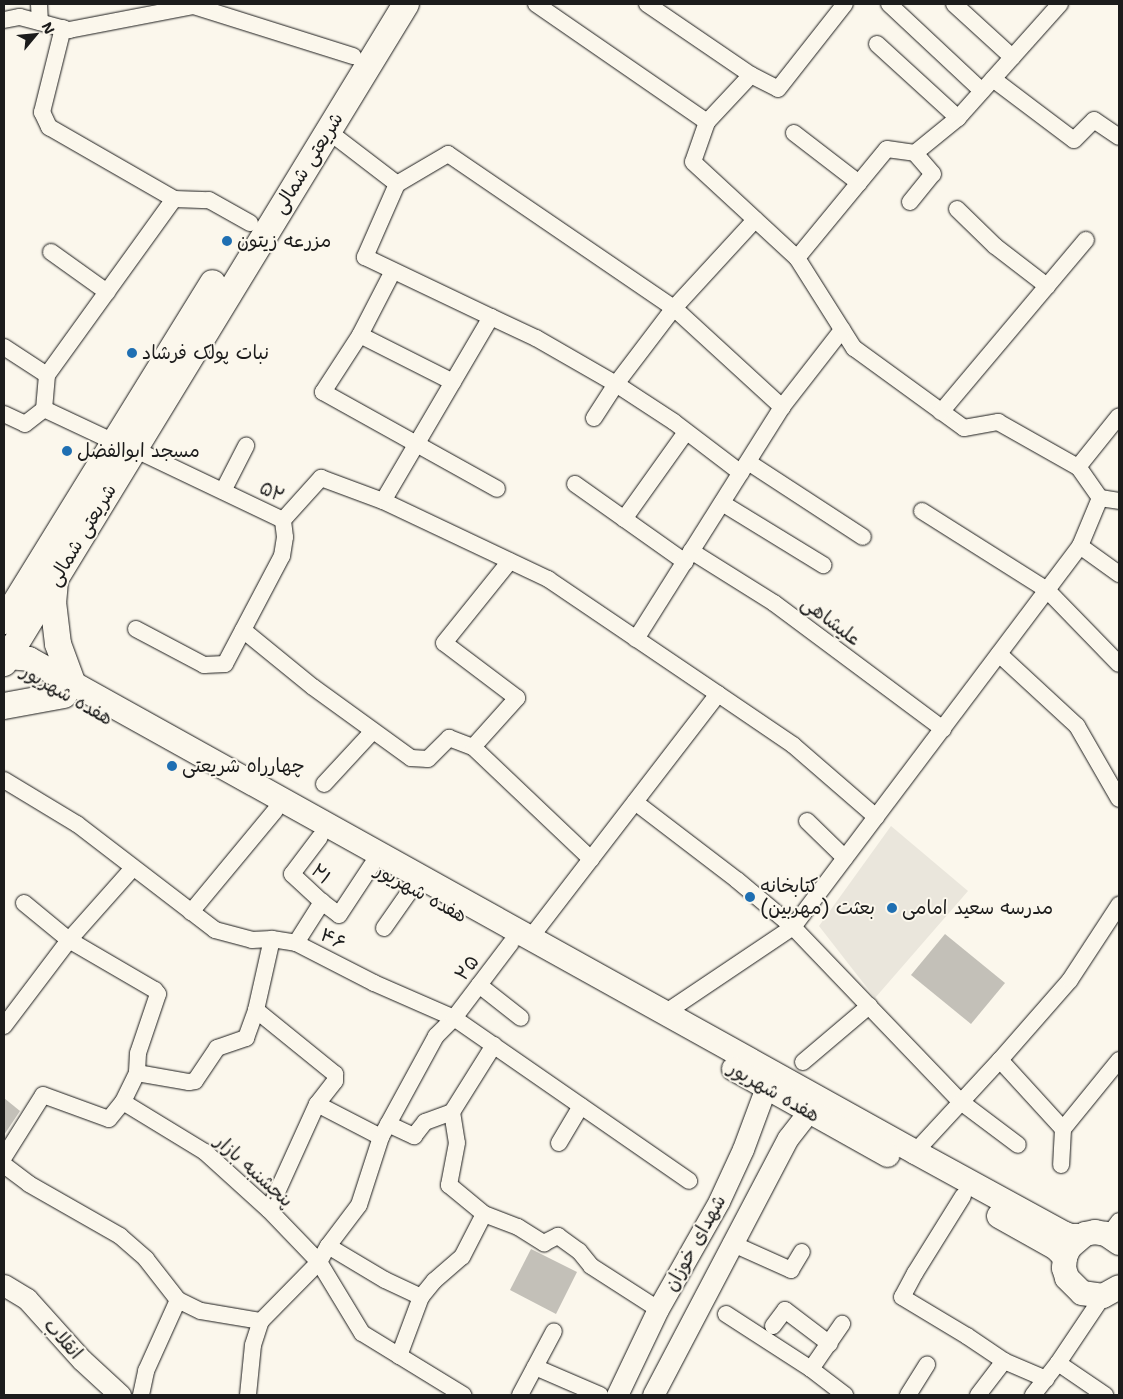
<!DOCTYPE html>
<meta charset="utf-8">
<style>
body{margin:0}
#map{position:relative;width:1123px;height:1399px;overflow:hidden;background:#fbf7ec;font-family:"Shantell Sans","Playpen Sans Arabic",sans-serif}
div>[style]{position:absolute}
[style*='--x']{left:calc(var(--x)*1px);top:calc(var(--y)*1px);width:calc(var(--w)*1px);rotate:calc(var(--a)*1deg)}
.built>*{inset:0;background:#eae6dc}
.building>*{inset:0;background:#c3c0b8}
.roads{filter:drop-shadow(0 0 1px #1c1c1c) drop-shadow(0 0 1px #1c1c1c)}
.minor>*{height:16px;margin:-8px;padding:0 8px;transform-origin:8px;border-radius:8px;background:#fbf7ec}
.tertiary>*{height:21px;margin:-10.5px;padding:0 10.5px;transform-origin:10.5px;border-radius:10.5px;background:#fbf7ec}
.secondary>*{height:24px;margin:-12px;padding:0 12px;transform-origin:12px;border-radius:12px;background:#fbf7ec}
.primary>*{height:26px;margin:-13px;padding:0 13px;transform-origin:13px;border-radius:13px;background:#fbf7ec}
.dots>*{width:14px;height:14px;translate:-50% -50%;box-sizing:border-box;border:2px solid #fbf7ec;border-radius:50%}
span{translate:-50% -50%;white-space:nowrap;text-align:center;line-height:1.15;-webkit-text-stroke:4px #fbf7ec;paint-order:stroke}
.street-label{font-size:19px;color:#1c1c1c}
.poi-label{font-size:19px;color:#1c1c1c}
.left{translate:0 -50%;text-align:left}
.frame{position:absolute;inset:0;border:5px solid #1c1c1c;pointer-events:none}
.north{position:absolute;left:10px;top:10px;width:50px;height:50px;-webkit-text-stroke:4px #fbf7ec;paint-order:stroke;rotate:62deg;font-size:14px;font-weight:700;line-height:20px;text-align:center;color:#1c1c1c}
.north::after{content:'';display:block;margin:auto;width:18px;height:22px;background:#1c1c1c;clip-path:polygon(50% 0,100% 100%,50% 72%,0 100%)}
</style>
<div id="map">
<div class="built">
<i style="clip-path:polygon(891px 826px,968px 891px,875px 998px,819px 926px)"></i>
</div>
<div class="building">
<i style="clip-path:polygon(945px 934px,1005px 983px,971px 1024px,911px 975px)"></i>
<i style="clip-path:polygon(4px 1098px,20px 1111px,4px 1135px)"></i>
<i style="clip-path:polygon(531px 1249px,577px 1272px,556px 1314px,510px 1290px)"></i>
</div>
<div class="roads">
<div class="minor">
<i style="--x:39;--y:4;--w:18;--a:87"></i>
<i style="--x:536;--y:4;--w:208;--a:34.6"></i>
<i style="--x:647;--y:4;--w:126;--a:34.3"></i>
<i style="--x:751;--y:75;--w:30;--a:27"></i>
<i style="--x:778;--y:89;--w:108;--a:-51.8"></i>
<i style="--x:889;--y:4;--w:127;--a:43.1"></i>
<i style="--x:954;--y:4;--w:79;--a:42.4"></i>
<i style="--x:4;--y:20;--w:16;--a:-11"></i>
<i style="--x:20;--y:17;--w:51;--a:14.9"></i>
<i style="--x:69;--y:30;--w:127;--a:-10.9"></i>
<i style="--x:194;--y:6;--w:167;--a:17.5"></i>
<i style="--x:63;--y:28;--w:87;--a:104"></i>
<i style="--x:42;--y:112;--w:17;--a:65"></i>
<i style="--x:49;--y:127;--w:144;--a:29.9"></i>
<i style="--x:174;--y:199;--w:35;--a:2"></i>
<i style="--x:209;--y:200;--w:47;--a:29.3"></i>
<i style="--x:877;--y:44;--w:110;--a:42.4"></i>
<i style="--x:751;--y:75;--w:64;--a:133.1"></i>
<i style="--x:707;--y:122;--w:42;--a:109.3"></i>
<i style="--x:693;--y:162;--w:142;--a:42.7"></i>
<i style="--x:797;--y:258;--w:107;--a:57.7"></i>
<i style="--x:854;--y:348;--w:136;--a:36"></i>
<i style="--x:964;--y:428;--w:35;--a:-10"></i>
<i style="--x:998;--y:422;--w:92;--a:29.4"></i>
<i style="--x:993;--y:79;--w:101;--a:37"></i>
<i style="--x:1074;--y:140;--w:28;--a:-45"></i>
<i style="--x:1094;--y:120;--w:30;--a:34"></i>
<i style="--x:328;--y:131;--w:87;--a:37.5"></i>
<i style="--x:397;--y:184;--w:80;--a:113.7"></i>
<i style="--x:365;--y:257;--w:140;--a:25.5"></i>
<i style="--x:491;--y:317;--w:213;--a:120.4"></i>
<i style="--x:383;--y:501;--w:183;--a:25.3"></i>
<i style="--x:548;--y:579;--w:205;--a:34.1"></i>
<i style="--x:718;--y:694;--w:308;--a:127.6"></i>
<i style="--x:794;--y:133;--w:82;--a:37.6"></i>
<i style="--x:397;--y:184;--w:59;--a:-30.5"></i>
<i style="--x:448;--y:154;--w:273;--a:34.3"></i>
<i style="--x:674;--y:308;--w:120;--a:-47.4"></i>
<i style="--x:910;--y:202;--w:36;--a:-51"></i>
<i style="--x:933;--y:174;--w:28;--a:-131"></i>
<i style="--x:957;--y:209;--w:53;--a:44.2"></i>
<i style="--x:995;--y:246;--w:66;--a:37.6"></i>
<i style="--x:51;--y:252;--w:69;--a:35.5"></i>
<i style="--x:797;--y:258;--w:141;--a:-50.5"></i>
<i style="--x:887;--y:149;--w:28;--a:8"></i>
<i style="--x:915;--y:153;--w:55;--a:-39.1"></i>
<i style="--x:958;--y:118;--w:153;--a:-48.2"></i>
<i style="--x:491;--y:317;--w:50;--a:25"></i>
<i style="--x:536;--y:338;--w:92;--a:29.9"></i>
<i style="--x:616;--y:384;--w:69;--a:33.2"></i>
<i style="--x:674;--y:422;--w:84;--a:37.3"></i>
<i style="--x:360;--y:335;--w:72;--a:-62.7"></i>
<i style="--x:4;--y:347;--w:51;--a:33.1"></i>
<i style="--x:47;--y:375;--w:34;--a:95"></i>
<i style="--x:44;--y:409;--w:77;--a:25.2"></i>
<i style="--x:47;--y:375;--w:217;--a:-54.2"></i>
<i style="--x:453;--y:382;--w:104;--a:-153.2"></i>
<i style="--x:360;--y:335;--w:68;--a:123"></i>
<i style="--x:323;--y:392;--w:199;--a:29.1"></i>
<i style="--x:941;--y:412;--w:225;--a:-49.9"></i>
<i style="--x:4;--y:414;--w:23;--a:25"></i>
<i style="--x:25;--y:424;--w:24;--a:-38"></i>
<i style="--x:594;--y:418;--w:40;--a:-57.1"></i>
<i style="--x:616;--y:384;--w:96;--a:-52.7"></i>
<i style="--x:674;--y:308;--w:147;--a:42.5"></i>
<i style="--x:134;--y:449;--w:165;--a:25.5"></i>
<i style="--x:283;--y:520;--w:57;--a:-47.9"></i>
<i style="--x:321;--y:478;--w:66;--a:20.4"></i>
<i style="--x:748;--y:462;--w:137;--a:33.1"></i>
<i style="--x:575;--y:484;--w:135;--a:35.3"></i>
<i style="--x:223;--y:491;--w:51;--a:-62.9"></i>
<i style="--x:1100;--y:498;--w:19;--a:9"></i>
<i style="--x:722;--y:503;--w:119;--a:31.5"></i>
<i style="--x:922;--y:511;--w:148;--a:32.3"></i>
<i style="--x:1047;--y:590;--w:103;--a:45.8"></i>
<i style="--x:624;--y:519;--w:107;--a:-54.5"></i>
<i style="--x:1080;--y:546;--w:48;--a:35.7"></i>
<i style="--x:691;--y:551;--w:98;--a:32.1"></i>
<i style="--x:774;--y:603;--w:211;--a:36.7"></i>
<i style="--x:136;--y:629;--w:77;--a:27.9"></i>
<i style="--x:204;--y:665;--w:21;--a:-3"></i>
<i style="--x:225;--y:664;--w:122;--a:-62.2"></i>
<i style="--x:282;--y:556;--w:19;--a:-81"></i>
<i style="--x:285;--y:537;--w:17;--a:-97"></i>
<i style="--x:243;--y:630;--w:90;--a:39.2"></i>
<i style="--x:313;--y:687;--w:121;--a:35.9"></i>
<i style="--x:411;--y:758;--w:17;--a:3"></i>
<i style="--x:428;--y:759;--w:30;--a:-45"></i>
<i style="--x:449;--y:738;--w:26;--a:21"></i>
<i style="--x:473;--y:747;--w:163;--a:43.5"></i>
<i style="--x:636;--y:639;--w:274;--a:-57.8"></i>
<i style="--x:782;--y:407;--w:98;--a:-52.1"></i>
<i style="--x:999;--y:654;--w:106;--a:42.7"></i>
<i style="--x:1077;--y:726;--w:84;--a:60.1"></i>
<i style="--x:718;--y:694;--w:91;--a:34.2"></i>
<i style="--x:793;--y:745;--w:110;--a:40.9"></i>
<i style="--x:473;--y:747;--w:66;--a:-48.1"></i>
<i style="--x:517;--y:698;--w:91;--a:-143"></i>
<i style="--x:444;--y:643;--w:105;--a:-51.2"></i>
<i style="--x:4;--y:780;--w:85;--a:31.1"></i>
<i style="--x:77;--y:824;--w:174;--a:37.5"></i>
<i style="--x:215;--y:930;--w:38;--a:15"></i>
<i style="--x:252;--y:940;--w:20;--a:-3"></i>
<i style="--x:272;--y:939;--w:24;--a:9"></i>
<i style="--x:296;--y:943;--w:88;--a:27.1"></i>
<i style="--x:374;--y:983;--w:87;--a:23.6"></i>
<i style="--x:454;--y:1018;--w:286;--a:34.7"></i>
<i style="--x:324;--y:784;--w:72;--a:-47.2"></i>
<i style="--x:635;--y:802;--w:128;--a:37.4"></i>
<i style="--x:737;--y:880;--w:73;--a:40"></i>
<i style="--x:793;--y:927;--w:243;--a:46.2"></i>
<i style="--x:961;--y:1102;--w:71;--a:37"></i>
<i style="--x:807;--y:821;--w:53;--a:44.2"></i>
<i style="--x:322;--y:902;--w:21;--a:37"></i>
<i style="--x:339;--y:915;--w:60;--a:-56.6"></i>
<i style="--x:24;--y:903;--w:58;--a:39.4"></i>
<i style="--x:69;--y:940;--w:99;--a:30.2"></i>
<i style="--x:155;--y:990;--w:5;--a:53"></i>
<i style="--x:158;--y:994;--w:62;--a:108.7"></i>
<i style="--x:138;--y:1053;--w:20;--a:93"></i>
<i style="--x:137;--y:1073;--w:32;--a:116"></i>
<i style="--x:191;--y:912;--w:131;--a:-50.3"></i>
<i style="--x:384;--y:928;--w:49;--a:-55"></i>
<i style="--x:296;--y:943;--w:49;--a:-57.6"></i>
<i style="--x:322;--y:902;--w:41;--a:-137"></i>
<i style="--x:292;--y:874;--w:46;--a:-52.9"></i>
<i style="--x:479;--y:985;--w:53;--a:38.2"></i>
<i style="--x:256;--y:1010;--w:102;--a:39"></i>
<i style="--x:335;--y:1074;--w:7;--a:90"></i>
<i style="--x:335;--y:1081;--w:29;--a:128"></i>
<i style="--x:317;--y:1104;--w:116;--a:114.4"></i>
<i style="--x:665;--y:1013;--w:154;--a:-33.9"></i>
<i style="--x:793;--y:927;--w:477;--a:-53"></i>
<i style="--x:1080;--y:546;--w:52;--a:-67.4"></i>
<i style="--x:1100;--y:498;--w:38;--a:-125"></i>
<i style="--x:1078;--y:467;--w:65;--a:-51.2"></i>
<i style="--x:4;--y:1026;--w:108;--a:-52.9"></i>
<i style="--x:69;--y:940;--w:96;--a:-48.4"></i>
<i style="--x:494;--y:1045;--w:79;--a:122.1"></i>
<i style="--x:452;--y:1112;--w:31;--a:81"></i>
<i style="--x:457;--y:1143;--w:43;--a:100.8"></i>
<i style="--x:449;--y:1185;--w:45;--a:39.6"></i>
<i style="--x:484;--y:1214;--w:36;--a:21"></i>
<i style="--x:518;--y:1227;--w:31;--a:32"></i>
<i style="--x:544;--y:1243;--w:16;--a:-27"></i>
<i style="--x:558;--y:1236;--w:26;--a:36"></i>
<i style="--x:579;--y:1251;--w:19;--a:51"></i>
<i style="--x:591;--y:1266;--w:80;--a:32.7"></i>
<i style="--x:1000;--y:1060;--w:93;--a:47.6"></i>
<i style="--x:1063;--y:1129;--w:36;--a:93"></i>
<i style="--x:803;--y:1062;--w:87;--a:-40.3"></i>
<i style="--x:137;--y:1073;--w:53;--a:9.8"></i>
<i style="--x:189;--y:1082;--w:6;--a:-9"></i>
<i style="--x:195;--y:1081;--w:40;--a:-56"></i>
<i style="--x:217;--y:1048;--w:31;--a:-19"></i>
<i style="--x:246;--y:1038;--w:30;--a:-70"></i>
<i style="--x:256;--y:1010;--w:73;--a:-77.3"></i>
<i style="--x:317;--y:1104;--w:72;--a:27.3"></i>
<i style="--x:388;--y:1124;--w:29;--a:25"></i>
<i style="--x:414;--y:1136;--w:18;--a:-52"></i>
<i style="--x:425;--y:1122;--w:29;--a:-20"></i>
<i style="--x:1063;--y:1129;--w:89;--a:-50.9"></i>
<i style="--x:559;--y:1143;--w:43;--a:-59.3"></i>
<i style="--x:915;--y:1152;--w:125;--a:-47.3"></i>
<i style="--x:1000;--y:1060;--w:106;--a:-48.8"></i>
<i style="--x:1070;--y:980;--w:90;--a:-56.8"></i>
<i style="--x:4;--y:1157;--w:73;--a:-57.8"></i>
<i style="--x:43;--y:1095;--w:70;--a:20"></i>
<i style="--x:109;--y:1119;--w:22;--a:-51"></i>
<i style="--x:123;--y:1102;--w:96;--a:31.4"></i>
<i style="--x:205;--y:1152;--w:86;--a:42.2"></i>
<i style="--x:269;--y:1210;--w:72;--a:46.1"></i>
<i style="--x:319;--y:1262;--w:83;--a:58.8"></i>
<i style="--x:362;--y:1333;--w:119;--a:31.5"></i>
<i style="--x:4;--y:1165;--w:31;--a:37"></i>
<i style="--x:29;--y:1184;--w:105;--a:29.7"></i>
<i style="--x:120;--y:1236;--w:35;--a:41"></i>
<i style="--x:146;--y:1259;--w:52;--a:52"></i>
<i style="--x:178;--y:1300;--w:25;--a:26"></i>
<i style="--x:201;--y:1311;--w:61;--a:9.5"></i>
<i style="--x:963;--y:1196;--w:91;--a:121.9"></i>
<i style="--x:915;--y:1273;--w:27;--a:118"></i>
<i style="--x:902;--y:1297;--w:76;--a:31"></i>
<i style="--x:967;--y:1336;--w:45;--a:34"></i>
<i style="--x:1004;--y:1361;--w:46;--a:23.2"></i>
<i style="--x:1109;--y:1235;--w:17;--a:-54"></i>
<i style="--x:731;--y:1243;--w:66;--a:24.2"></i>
<i style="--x:791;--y:1270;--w:21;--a:-59"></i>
<i style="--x:328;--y:1246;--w:66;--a:30.8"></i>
<i style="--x:385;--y:1280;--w:40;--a:25"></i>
<i style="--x:726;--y:1314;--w:101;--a:32.9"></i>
<i style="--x:811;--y:1369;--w:43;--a:37.4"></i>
<i style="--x:773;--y:1326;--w:20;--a:-53"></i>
<i style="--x:785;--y:1310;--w:56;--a:37.1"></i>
<i style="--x:399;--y:1356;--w:63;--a:-69.6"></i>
<i style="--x:421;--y:1297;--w:21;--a:-51"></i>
<i style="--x:434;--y:1281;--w:37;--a:-41"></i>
<i style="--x:462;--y:1257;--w:48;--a:-62.9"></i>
<i style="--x:1058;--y:1363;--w:81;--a:-56.1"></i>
<i style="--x:535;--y:1367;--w:71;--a:23.3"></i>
<i style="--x:811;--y:1369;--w:55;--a:-55.4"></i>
<i style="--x:141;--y:1395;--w:25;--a:-78"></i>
<i style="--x:146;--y:1371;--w:78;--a:-65.7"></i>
<i style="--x:248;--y:1395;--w:50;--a:-84.3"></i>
<i style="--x:253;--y:1345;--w:25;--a:-72"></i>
<i style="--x:261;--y:1321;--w:83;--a:-45.5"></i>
<i style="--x:319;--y:1262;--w:18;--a:-61"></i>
<i style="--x:328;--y:1246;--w:51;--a:-52.9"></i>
<i style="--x:359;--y:1205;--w:71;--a:-72.1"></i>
<i style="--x:381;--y:1137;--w:115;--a:-61.4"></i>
<i style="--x:436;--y:1036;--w:25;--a:-45"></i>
<i style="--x:454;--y:1018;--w:94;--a:-52.8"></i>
<i style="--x:520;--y:1395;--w:72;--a:-62"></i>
<i style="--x:908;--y:1395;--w:36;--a:-58"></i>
<i style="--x:978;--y:1395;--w:43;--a:-52.6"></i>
<i style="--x:1033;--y:1395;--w:41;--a:-52"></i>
<i style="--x:1058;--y:1363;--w:57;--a:34.2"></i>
</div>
<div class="tertiary">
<i style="--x:4;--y:1285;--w:27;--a:31"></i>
<i style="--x:27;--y:1299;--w:82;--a:48"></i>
<i style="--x:82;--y:1360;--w:52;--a:42.6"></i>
<i style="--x:617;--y:1395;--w:95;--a:-64.5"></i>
<i style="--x:658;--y:1309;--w:124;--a:-60.5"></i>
<i style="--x:719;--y:1201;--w:57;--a:-65.2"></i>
<i style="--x:743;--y:1149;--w:66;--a:-69.6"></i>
<i style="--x:653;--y:1395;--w:290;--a:-62.3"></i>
<i style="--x:788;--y:1138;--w:33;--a:-52"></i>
</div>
<div class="secondary">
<i style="--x:8;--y:657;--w:21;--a:5"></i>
<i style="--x:29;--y:659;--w:1014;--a:29.09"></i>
<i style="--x:915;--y:1152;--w:171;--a:28.7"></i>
<i style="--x:1065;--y:1234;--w:6;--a:18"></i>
<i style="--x:1071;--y:1236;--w:11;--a:0"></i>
<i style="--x:734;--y:1069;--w:176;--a:29.2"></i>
<i style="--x:999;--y:1216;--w:65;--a:29.3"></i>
<i style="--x:1056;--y:1248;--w:13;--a:45"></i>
<i style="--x:1119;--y:1243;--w:16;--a:-145"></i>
<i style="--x:1106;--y:1234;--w:11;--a:-170"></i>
<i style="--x:1095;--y:1232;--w:10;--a:169"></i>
<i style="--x:1085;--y:1234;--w:21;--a:139"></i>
<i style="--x:1069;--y:1248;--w:10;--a:114"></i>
<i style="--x:1065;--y:1257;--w:11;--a:95"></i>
<i style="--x:1064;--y:1268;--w:10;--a:73"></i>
<i style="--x:1067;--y:1278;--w:21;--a:45"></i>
<i style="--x:1082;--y:1293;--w:21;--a:8"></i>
<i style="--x:1103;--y:1296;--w:18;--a:-29"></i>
</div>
<div class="primary">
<i style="--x:55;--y:581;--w:21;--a:95"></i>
<i style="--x:53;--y:602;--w:42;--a:83.2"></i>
<i style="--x:58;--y:644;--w:40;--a:69.8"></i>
<i style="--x:4;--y:621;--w:397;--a:-58.3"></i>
<i style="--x:4;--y:663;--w:772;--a:-58.62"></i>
<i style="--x:4;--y:706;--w:61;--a:-10.4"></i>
</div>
</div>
<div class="dots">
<i style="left:227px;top:241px;background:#1f6fb2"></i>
<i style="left:132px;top:353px;background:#1f6fb2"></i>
<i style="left:67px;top:451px;background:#1f6fb2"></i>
<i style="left:172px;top:766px;background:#1f6fb2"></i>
<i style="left:750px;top:897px;background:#1f6fb2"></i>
<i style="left:892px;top:908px;background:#1f6fb2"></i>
</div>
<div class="street-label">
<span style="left:308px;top:163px;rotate:-58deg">شریعتی شمالی</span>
<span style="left:272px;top:492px;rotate:24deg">۵۲</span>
<span style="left:82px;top:535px;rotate:-59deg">شریعتی شمالی</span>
<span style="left:831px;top:621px;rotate:37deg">علیشاهی</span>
<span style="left:67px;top:695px;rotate:30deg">هفده شهریور</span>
<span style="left:321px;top:874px;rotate:43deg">۲۱</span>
<span style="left:421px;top:893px;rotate:29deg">هفده شهریور</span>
<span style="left:333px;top:939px;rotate:26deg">۴۶</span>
<span style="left:467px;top:968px;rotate:-53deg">۲۵</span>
<span style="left:774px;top:1092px;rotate:30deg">هفده شهریور</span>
<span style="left:254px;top:1171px;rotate:42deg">پنجشنبه بازار</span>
<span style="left:695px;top:1243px;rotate:-61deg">شهدای خوزان</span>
<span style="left:63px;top:1339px;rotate:48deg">انقلاب</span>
</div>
<div class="poi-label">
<span class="left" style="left:237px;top:241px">مزرعه زیتون</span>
<span class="left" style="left:142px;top:353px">نبات پولک فرشاد</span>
<span class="left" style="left:77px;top:451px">مسجد ابوالفضل</span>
<span class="left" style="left:182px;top:766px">چهارراه شریعتی</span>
<span class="left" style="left:760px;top:897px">کتابخانه<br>بعثت (مهربین)</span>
<span class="left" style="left:902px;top:908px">مدرسه سعید امامی</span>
</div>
<div class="frame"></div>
<div class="north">N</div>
</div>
